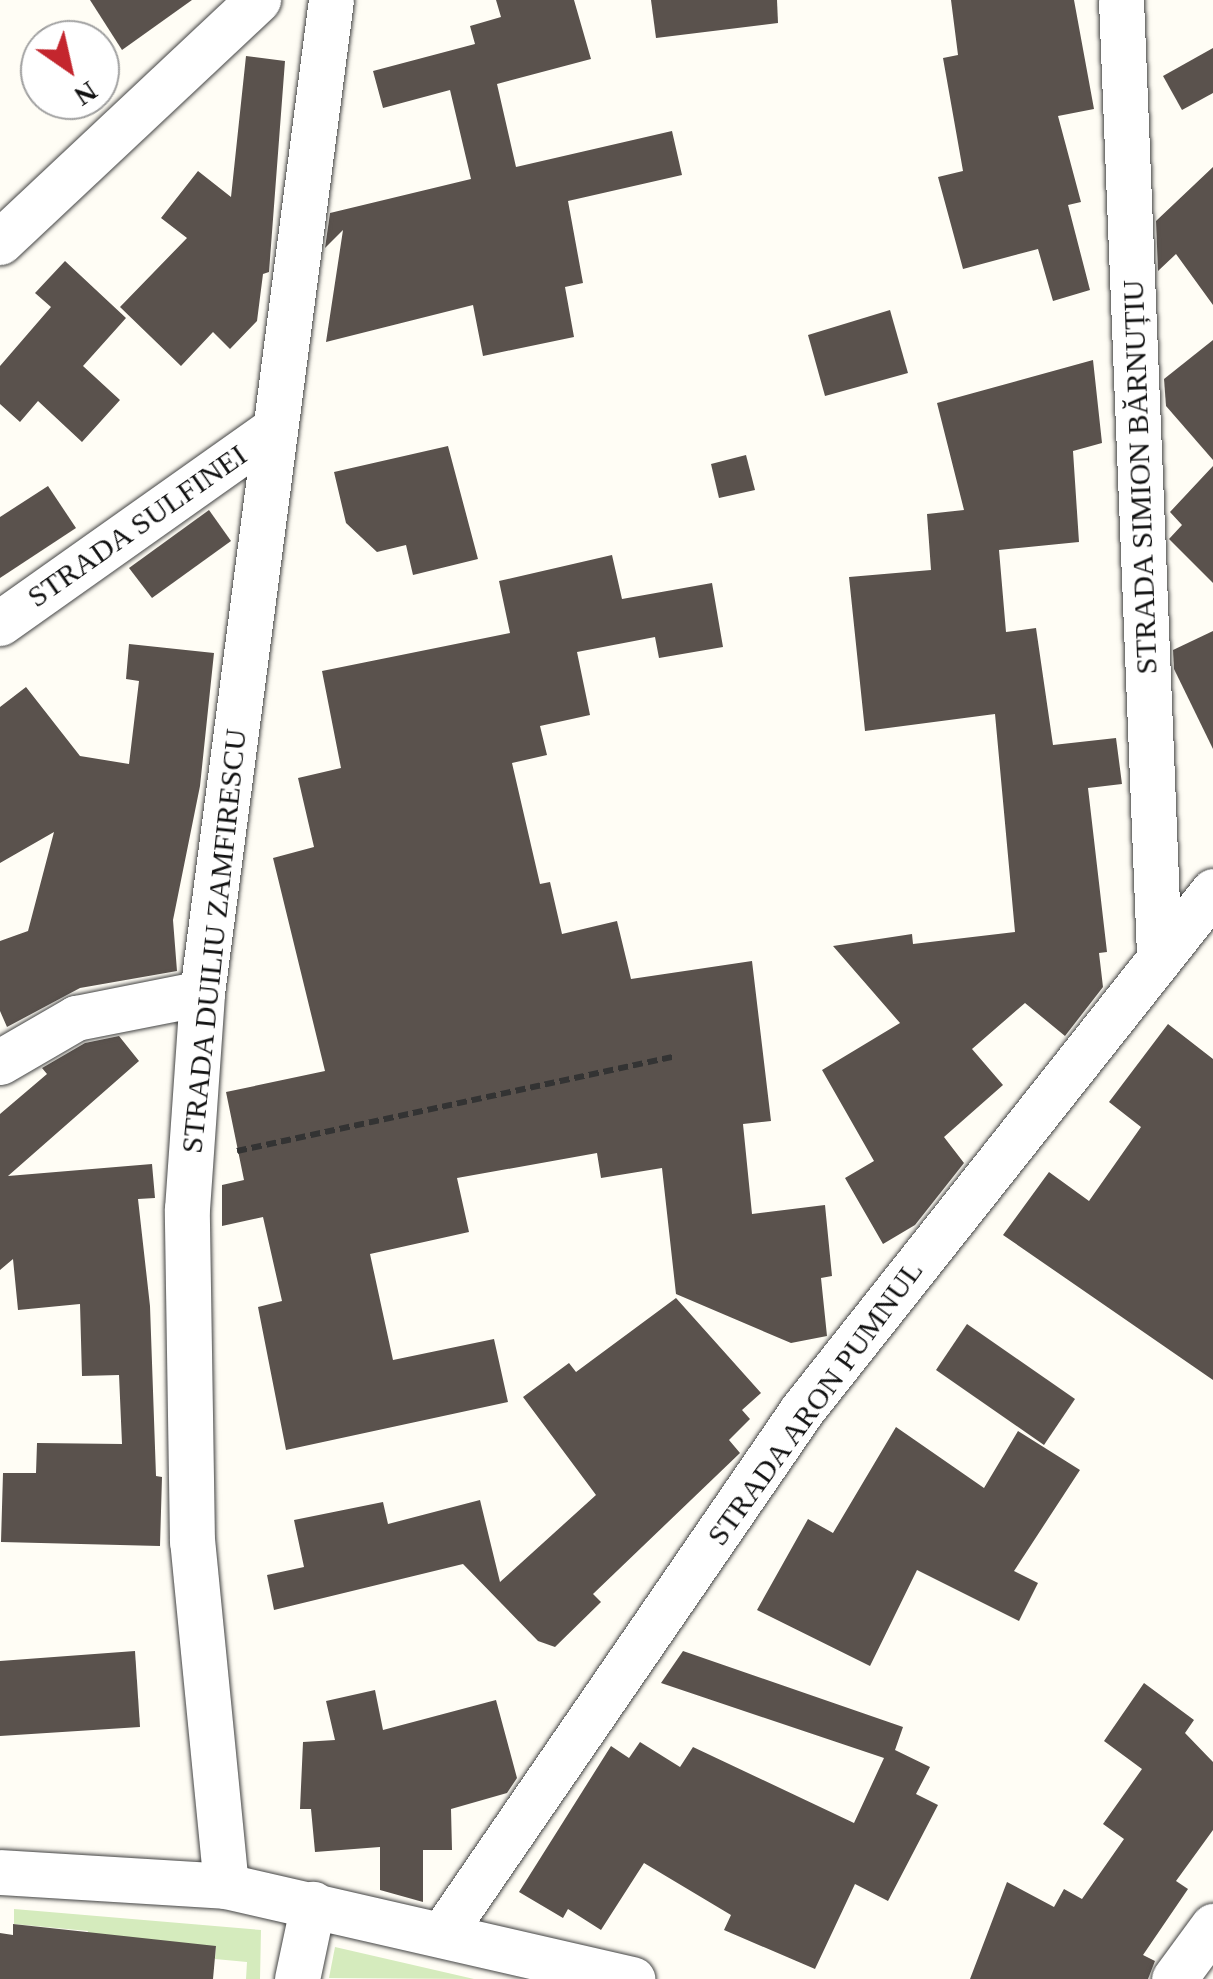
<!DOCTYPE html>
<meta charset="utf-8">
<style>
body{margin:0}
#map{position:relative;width:1213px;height:1979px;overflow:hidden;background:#fffdf5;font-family:"Times New Roman",serif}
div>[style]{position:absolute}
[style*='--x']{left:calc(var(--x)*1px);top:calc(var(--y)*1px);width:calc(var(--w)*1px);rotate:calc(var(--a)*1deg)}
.green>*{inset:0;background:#d5ebbd}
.building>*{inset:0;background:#5a524d}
.path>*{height:6px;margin-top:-3px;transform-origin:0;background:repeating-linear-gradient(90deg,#333 0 10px,transparent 0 15px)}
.roads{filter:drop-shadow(0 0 2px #444) drop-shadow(0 0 2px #444)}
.street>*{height:45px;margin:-22.5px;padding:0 22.5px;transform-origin:22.5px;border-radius:22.5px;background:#fff}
span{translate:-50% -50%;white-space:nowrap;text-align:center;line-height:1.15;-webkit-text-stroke:10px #fff;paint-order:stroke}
.street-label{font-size:30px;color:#111}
.north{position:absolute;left:20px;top:20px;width:100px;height:100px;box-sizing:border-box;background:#fff;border:2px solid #a0a0a0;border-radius:50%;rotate:146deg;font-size:28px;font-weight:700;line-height:40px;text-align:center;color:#111}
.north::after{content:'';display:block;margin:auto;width:35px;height:45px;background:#c4262e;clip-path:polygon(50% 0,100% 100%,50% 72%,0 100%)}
</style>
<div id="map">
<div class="green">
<i style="clip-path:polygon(14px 1909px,261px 1930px,260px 1979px,246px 1979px,247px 1962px,215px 1959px,216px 1946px,87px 1945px,88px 1931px,14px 1924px)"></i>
<i style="clip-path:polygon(335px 1947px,474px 1979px,329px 1978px)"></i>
</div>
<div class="building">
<i style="clip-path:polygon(90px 0,192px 0,122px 50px)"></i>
<i style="clip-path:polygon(496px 0,574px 0,591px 59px,497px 84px,516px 167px,672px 131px,682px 175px,568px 201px,583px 283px,565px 287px,574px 337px,483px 356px,473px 305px,326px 342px,343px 230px,325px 248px,330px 213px,471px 179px,450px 90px,383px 108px,373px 71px,475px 44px,470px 26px,501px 17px)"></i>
<i style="clip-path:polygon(651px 0,777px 0,778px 23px,656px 38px)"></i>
<i style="clip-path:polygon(951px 0,1074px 0,1094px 109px,1058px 116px,1081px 202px,1068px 205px,1090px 290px,1053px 301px,1038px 249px,963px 269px,938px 177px,963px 171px,943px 58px,958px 55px)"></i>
<i style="clip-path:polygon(1213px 48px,1213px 93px,1182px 110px,1163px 76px)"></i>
<i style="clip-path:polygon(246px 56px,285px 61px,269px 272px,263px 274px,257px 321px,230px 349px,213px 332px,181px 366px,120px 307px,187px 238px,161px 218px,198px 171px,231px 197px)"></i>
<i style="clip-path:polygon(1213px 167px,1213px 305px,1176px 254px,1158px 271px,1156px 221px)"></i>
<i style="clip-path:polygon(65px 261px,126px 318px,83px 366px,120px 400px,82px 442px,38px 401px,20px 422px,0 404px,0 366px,51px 307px,35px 293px)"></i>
<i style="clip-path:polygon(890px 310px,908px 373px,825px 396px,808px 335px)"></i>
<i style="clip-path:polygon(1213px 340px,1213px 460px,1166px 406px,1164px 379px)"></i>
<i style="clip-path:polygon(1093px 360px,1102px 443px,1073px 451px,1079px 542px,999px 550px,1006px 632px,1036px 628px,1053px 745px,1116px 738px,1122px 784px,1088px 788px,1107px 952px,1099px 953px,1103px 987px,1065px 1036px,1025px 1003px,972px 1049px,1003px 1085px,944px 1137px,964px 1163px,915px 1225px,883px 1244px,845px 1178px,874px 1161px,822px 1070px,900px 1023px,833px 946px,912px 934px,913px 944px,1015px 932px,995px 714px,865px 731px,849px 577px,931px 570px,927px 514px,964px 510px,937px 403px)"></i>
<i style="clip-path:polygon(448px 446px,478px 559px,413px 575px,406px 545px,377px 552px,346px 523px,334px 472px)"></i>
<i style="clip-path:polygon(746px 455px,755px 490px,719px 498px,711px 464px)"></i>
<i style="clip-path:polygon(1213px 466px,1213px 583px,1169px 539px,1182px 525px,1170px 512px)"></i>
<i style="clip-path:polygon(48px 486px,76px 528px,0 578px,0 517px)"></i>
<i style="clip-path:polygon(209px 510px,231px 541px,152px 598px,129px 568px)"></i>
<i style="clip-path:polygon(612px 555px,622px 599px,712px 583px,723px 647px,659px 658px,655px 637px,577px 652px,590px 715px,540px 726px,547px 755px,512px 763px,540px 884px,550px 882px,562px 934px,617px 921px,631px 979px,752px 961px,771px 1121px,743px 1124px,752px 1214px,825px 1205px,832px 1276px,821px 1278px,827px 1336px,791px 1343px,676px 1294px,662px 1168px,601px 1178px,597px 1153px,457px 1178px,469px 1232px,370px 1254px,393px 1360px,494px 1339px,508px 1402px,286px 1450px,258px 1307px,282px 1301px,263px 1217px,222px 1226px,222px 1185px,244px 1180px,226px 1092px,325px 1071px,273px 858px,314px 847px,298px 778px,341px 768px,322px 671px,510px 633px,499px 581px)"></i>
<i style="clip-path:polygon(1213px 631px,1213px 749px,1174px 669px,1173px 650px)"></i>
<i style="clip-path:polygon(129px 644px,214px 653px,200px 786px,173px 920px,177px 971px,80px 988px,7px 1027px,0 1011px,0 941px,28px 931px,54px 832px,0 863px,0 707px,26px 687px,80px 756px,129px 764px,139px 681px,126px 679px)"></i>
<i style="clip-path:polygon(1168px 1024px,1213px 1059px,1213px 1380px,1003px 1235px,1049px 1172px,1089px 1201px,1141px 1127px,1109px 1102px)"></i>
<i style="clip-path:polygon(119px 1036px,139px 1061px,8px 1176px,152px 1164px,155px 1198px,138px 1199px,150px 1306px,156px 1476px,162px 1477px,160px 1546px,1px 1542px,3px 1473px,36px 1473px,37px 1443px,122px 1444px,119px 1375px,82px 1376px,80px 1304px,18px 1310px,13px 1259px,0 1270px,0 1114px,47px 1074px,42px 1068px,85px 1043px)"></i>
<i style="clip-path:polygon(676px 1298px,761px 1393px,742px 1410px,750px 1419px,729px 1440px,740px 1453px,593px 1594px,601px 1602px,555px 1647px,538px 1641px,463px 1564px,274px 1610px,267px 1575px,304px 1567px,294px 1520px,383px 1502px,388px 1524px,480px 1500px,500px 1582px,596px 1495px,523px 1397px,569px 1363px,576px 1372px)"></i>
<i style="clip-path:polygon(967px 1324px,1075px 1399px,1044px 1445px,936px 1370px)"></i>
<i style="clip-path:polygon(896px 1427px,984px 1488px,1018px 1431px,1080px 1470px,1014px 1571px,1038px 1583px,1019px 1621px,917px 1570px,870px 1666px,757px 1610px,808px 1519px,833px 1533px)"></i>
<i style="clip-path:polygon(135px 1651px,140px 1727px,0 1736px,0 1661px)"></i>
<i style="clip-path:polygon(683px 1651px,903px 1727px,895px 1750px,930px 1767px,916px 1794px,938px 1805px,888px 1901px,855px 1884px,815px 1969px,724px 1930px,731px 1915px,644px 1863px,601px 1930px,568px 1909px,563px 1918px,519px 1892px,611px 1746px,629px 1758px,640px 1742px,680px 1767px,693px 1747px,854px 1823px,884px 1758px,661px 1683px)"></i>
<i style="clip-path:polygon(1144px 1683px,1194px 1720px,1185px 1733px,1213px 1762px,1213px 1830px,1176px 1881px,1188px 1889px,1143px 1955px,1155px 1961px,1148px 1979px,970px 1979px,1007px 1882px,1054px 1907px,1064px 1889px,1082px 1899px,1124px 1839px,1103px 1824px,1142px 1769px,1104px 1741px)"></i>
<i style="clip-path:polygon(375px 1690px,383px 1730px,496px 1700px,517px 1778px,507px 1793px,451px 1809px,452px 1850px,423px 1850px,423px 1902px,380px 1890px,380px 1847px,315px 1852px,311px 1809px,300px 1809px,303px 1742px,335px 1740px,326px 1701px)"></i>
<i style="clip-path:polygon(13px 1924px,216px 1946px,213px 1979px,0 1979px,0 1933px,13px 1935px)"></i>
</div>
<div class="path">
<i style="--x:237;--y:1151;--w:448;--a:-12.2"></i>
</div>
<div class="roads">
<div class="street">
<i style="--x:1121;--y:0;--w:955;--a:87.72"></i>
<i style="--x:0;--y:242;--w:354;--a:-43.2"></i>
<i style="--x:0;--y:623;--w:336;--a:-35.3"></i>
<i style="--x:0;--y:1062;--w:88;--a:-30.1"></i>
<i style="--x:76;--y:1018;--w:128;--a:-11.2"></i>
<i style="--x:0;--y:1872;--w:226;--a:3.5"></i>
<i style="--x:226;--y:1886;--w:417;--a:12.9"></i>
<i style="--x:226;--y:1886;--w:346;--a:-95.6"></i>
<i style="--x:192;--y:1542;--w:333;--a:-90.9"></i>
<i style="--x:187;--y:1209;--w:217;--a:-86"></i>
<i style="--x:202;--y:993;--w:1001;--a:-82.6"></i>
<i style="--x:443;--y:1933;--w:634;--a:-55.53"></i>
<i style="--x:802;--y:1410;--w:662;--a:-51.62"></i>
<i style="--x:297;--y:1979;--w:77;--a:-78"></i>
<i style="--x:1174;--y:1979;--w:66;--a:-53.7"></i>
</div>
</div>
<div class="street-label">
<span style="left:1140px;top:477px;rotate:-92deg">STRADA SIMION BĂRNUȚIU</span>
<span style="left:137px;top:526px;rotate:-35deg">STRADA SULFINEI</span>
<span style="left:214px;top:941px;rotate:-84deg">STRADA DUILIU ZAMFIRESCU</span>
<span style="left:815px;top:1403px;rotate:-54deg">STRADA ARON PUMNUL</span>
</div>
<div class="north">N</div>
</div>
